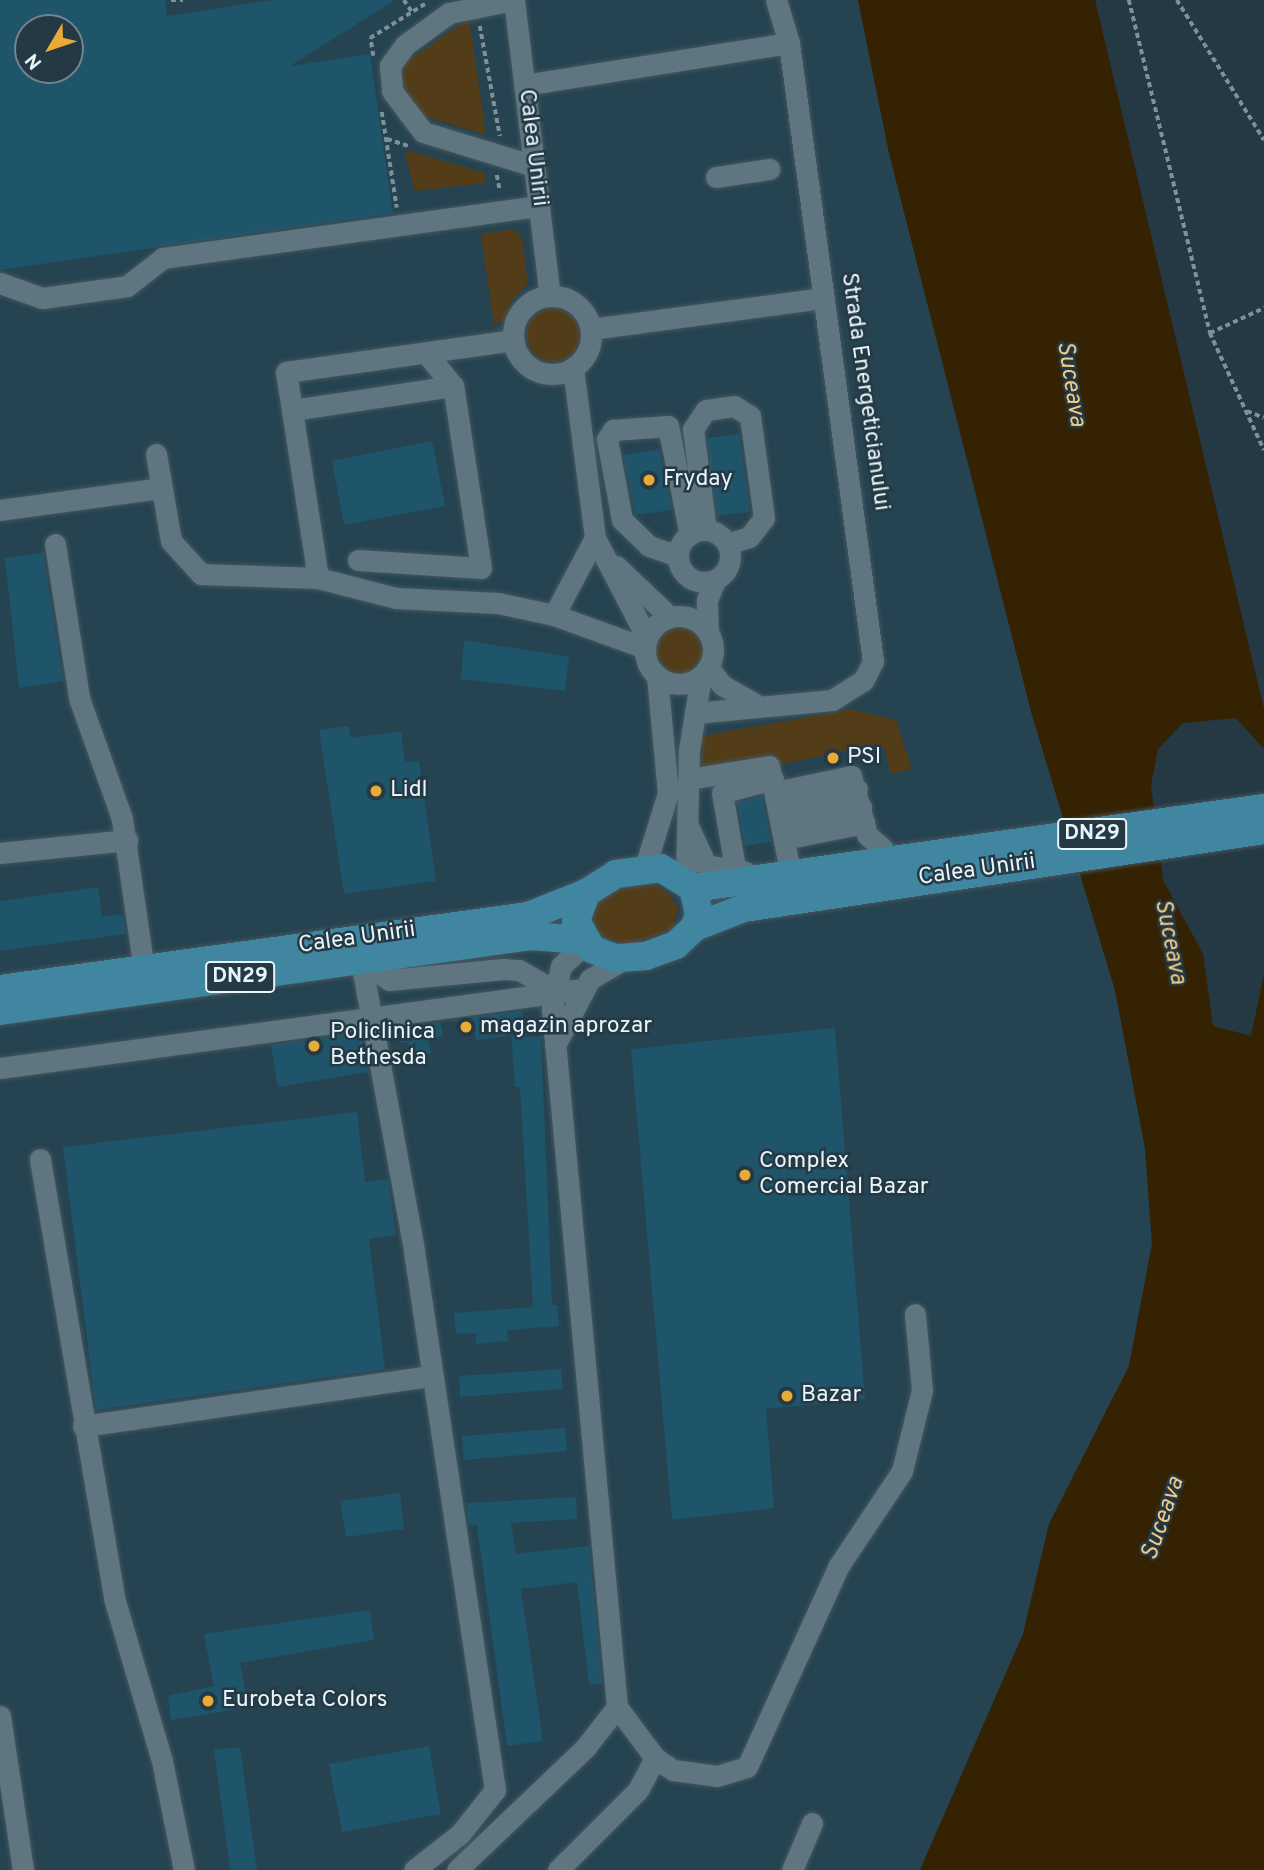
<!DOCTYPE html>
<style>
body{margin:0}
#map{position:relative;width:1264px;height:1870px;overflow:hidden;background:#243943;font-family:Overpass,sans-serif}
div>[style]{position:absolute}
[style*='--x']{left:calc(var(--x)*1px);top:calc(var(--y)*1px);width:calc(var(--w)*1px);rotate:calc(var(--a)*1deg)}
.built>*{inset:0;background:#254350}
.green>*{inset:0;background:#523d18}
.round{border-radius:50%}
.water>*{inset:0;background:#342202}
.building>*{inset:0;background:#1f556b}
.path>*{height:3.5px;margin-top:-1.75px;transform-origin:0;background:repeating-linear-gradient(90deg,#7f9098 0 5px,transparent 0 8.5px)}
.roads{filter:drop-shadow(0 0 2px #445760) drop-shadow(0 0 2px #445760)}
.minor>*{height:21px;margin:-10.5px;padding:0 10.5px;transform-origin:10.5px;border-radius:10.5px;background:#5f7681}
.minor>.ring{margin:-10.5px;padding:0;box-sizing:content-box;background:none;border:21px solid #5f7681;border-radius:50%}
.major>*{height:28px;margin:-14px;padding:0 14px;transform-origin:14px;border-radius:14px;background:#4186a1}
.dots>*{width:19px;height:19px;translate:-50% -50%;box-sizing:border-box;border:4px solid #243943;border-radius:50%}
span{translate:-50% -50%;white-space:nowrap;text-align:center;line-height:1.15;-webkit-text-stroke:5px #243943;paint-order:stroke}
.shield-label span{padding:2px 5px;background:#243943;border:2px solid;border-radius:5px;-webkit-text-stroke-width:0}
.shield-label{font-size:21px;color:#e8f5fb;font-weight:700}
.street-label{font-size:23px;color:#e8f5fb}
.poi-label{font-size:23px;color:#e8f5fb}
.left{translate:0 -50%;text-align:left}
.water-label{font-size:24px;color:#f3c986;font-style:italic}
.north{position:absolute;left:14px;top:14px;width:70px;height:70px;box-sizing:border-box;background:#243943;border:2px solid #72848d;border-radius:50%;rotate:231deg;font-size:19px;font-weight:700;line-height:28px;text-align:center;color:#e8f5fb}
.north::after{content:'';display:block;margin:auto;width:24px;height:32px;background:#e9ab38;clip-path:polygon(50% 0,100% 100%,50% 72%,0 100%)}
</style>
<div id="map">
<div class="built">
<i style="clip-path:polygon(evenodd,0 0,858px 0,889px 153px,1032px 715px,1115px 990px,1145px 1148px,1152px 1244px,1129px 1366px,1049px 1524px,1023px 1634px,920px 1870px,0 1870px,0 0,28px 28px,70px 28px,70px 70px,28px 70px,28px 28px)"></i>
</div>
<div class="green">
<i style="clip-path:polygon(469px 18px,486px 135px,412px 112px,399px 93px,403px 64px)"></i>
<i style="clip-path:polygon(410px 151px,485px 173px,486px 183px,415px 191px,405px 155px)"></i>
<i style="clip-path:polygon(513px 229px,522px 238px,528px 283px,509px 303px,510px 317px,494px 325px,481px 234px)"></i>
<i class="round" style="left:526px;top:308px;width:54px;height:54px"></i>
<i class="round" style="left:647px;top:618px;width:64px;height:64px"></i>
<i style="clip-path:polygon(851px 709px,896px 720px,912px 769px,890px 774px,885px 750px,876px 744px,778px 765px,702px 771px,702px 736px)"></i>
<i style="clip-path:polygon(646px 881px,666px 890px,678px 907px,673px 929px,629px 946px,604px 938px,592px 924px,593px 906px,609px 889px)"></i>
</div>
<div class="water">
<i style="clip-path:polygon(858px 0,1095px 0,1264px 709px,1264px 749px,1236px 718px,1183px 723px,1158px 749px,1151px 785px,1163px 880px,1203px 954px,1213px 1026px,1251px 1036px,1264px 974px,1264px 1870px,920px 1870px,1023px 1634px,1049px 1524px,1129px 1366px,1152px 1244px,1145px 1148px,1115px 990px,1032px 715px,889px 153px)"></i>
</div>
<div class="building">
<i style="clip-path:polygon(evenodd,0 0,165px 0,167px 16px,272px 0,395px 0,290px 66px,370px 54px,393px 213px,0 270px,0 0,28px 28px,70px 28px,70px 70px,28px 70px,28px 28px)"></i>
<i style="clip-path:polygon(739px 434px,750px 512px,717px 516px,707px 438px)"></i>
<i style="clip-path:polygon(432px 441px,445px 506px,344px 525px,332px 461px)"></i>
<i style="clip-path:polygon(659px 449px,672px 510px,636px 515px,623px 455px)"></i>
<i style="clip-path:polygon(43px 553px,63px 681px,19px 688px,5px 558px)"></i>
<i style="clip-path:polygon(464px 640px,569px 657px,565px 691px,461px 679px)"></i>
<i style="clip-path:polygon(349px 726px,351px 738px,401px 731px,405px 763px,419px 761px,436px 881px,344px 894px,319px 730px)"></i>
<i style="clip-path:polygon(762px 796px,771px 841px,745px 846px,737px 802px)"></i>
<i style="clip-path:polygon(98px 887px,102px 917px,123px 914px,125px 934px,0 951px,0 901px)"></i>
<i style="clip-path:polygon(522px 1011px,526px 1037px,541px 1036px,552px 1305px,557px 1305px,559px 1326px,507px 1330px,508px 1341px,476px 1344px,476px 1333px,456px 1334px,454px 1313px,533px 1307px,520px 1087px,515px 1087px,511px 1035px,476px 1041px,472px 1017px)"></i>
<i style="clip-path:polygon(440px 1022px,443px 1036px,428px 1038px,431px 1053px,411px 1056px,408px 1042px,400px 1043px,406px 1028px)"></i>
<i style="clip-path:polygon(835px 1028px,865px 1399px,766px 1409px,774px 1508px,672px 1520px,631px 1049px)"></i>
<i style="clip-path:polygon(361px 1032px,368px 1072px,278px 1087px,271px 1045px)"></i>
<i style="clip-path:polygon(357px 1112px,365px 1182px,388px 1179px,396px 1235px,369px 1239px,385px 1369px,96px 1410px,63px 1147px)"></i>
<i style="clip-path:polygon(561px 1369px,563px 1389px,460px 1397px,459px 1376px)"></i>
<i style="clip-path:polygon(565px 1428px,567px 1451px,464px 1460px,462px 1436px)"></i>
<i style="clip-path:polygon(400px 1493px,404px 1529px,346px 1537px,340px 1501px)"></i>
<i style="clip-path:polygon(576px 1497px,577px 1519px,511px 1523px,516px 1554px,589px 1546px,602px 1683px,589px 1685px,577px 1582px,521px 1589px,543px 1741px,507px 1746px,477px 1525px,469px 1525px,467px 1503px)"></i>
<i style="clip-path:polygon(370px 1610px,374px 1640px,240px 1663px,249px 1707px,171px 1720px,168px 1696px,214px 1686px,204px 1634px)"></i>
<i style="clip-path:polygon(429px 1746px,441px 1814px,342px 1832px,329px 1764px)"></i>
<i style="clip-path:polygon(240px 1747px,257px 1870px,230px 1870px,214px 1750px)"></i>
</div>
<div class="path">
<i style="--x:171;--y:0;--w:12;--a:0"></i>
<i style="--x:404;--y:0;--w:14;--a:56"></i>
<i style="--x:1129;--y:0;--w:343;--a:76.3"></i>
<i style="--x:1210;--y:333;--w:129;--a:65.2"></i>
<i style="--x:1177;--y:0;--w:165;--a:58.1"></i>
<i style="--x:480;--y:26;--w:112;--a:79.7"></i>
<i style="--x:373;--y:56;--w:18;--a:-99"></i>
<i style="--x:370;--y:38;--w:68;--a:-31.8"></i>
<i style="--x:382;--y:112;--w:97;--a:81.1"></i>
<i style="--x:387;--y:139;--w:22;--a:18"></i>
<i style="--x:497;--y:175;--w:16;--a:79"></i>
<i style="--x:1210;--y:333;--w:60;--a:-24.8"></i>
<i style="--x:1247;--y:411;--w:18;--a:22"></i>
</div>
<div class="roads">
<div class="minor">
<i style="--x:513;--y:0;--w:65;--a:168.5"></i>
<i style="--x:449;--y:13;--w:54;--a:144"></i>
<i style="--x:405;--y:45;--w:26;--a:126"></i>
<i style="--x:390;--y:66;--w:25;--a:85"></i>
<i style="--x:392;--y:91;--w:51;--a:52.9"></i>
<i style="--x:423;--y:132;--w:116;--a:17"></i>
<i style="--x:514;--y:0;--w:298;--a:83.1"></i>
<i style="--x:524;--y:85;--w:268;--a:-9"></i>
<i style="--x:716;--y:177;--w:54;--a:-8.6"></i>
<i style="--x:0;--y:283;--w:45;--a:19.7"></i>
<i style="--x:42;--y:298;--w:86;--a:-8"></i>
<i style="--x:127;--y:286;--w:46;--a:-37.9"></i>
<i style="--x:163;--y:258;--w:380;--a:-7.9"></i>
<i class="ring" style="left:513px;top:296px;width:57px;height:57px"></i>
<i style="--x:591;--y:329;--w:235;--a:-7.6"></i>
<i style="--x:573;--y:368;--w:171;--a:82.6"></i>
<i style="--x:595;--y:538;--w:113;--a:62.5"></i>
<i style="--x:292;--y:410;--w:38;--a:-99"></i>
<i style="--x:286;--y:372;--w:230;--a:-8"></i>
<i style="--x:156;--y:454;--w:88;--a:80.2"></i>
<i style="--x:171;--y:541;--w:45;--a:47.7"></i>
<i style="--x:201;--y:574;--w:117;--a:2"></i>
<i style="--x:318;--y:578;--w:81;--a:14.4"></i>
<i style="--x:396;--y:598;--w:102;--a:2.8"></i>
<i style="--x:498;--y:603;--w:57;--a:12.1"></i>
<i style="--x:554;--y:615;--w:97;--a:19.9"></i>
<i style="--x:0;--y:510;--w:162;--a:-7.8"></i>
<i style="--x:706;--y:530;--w:102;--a:-97.3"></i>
<i style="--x:693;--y:429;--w:23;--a:-56"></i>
<i style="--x:706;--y:410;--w:28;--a:-8"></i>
<i style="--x:734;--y:406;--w:19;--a:32"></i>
<i style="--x:750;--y:416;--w:103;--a:82.2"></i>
<i style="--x:764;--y:518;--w:24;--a:128"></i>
<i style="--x:749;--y:537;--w:23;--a:162"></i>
<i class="ring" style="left:678px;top:530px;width:31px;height:31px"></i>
<i style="--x:55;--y:544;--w:156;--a:81.1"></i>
<i style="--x:79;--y:698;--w:128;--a:70.4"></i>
<i style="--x:122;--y:819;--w:153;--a:81.7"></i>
<i style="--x:678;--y:556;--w:31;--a:-161"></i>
<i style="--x:649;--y:546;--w:37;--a:-136"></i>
<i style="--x:622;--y:520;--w:82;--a:-100.5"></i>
<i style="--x:607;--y:439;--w:11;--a:-56"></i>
<i style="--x:613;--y:430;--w:55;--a:-4.2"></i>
<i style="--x:668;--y:426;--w:111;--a:78.6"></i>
<i style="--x:358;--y:560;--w:123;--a:3.7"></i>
<i style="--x:481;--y:568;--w:184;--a:-98.7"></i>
<i style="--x:453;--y:386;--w:43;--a:-129.3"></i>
<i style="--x:616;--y:566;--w:74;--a:43.4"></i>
<i style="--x:318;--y:578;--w:170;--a:-98.8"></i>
<i style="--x:292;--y:410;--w:163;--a:-8.5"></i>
<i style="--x:554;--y:615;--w:87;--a:-62"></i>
<i class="ring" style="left:645px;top:616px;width:47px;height:47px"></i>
<i style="--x:708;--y:633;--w:33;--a:-92"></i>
<i style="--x:707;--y:600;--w:22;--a:-68"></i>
<i style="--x:708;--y:667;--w:23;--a:52"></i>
<i style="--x:722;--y:685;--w:40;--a:29.7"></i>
<i style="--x:695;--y:713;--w:138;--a:-5.4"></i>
<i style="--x:832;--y:700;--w:36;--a:-32"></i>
<i style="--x:863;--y:681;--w:22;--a:-63"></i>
<i style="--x:873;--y:661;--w:624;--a:-97.74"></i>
<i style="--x:789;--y:43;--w:45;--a:-106.8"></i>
<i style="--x:689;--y:779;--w:81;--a:-9.2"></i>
<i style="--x:769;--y:766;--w:102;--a:78.7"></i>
<i style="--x:775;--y:792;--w:78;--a:-11.9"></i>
<i style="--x:851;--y:776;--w:61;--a:74.8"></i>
<i style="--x:867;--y:835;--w:21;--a:41"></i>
<i style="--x:778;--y:807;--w:81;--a:-12.8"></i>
<i style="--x:781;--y:824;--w:82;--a:-12"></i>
<i style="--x:689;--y:828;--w:41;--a:65.3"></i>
<i style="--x:706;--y:865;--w:40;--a:10"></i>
<i style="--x:784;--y:839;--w:82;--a:-11.3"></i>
<i style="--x:0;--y:853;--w:128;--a:-5.8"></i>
<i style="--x:645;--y:867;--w:77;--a:-72.7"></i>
<i style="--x:668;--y:793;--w:118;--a:-95.4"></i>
<i style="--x:736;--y:873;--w:81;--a:-99.9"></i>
<i style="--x:722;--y:793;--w:53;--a:-15.4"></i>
<i style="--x:686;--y:879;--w:129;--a:-88.7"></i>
<i style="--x:689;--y:750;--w:75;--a:-80.8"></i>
<i style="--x:361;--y:961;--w:295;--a:79.6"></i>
<i style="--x:414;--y:1251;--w:545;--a:81.45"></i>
<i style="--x:495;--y:1790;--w:56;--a:128.5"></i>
<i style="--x:460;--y:1834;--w:58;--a:142"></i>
<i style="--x:361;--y:961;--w:34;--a:34"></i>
<i style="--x:389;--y:980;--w:115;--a:-5.5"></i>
<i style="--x:503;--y:969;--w:16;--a:4"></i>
<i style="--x:519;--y:970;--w:39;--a:30"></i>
<i style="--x:555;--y:1045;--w:75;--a:-62.1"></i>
<i style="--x:590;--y:979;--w:39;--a:-30"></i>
<i style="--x:0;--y:1068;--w:588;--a:-7.72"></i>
<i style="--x:40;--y:1159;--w:445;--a:80.4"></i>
<i style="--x:114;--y:1598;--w:170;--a:73.6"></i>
<i style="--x:162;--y:1761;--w:111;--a:78.6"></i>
<i style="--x:83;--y:1426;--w:353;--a:-8.2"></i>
<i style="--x:617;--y:1707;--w:64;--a:53.3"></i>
<i style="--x:655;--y:1758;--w:22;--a:34"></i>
<i style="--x:673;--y:1770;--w:44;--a:7.8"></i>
<i style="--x:717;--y:1776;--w:31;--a:-17"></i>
<i style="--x:747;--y:1767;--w:220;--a:-65.5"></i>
<i style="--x:838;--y:1567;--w:115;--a:-56.3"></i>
<i style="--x:902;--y:1471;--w:83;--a:-76.1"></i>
<i style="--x:922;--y:1390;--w:76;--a:-95.3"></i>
<i style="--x:0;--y:1716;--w:156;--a:81.5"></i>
<i style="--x:457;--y:1870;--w:177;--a:-43.6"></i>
<i style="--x:585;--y:1748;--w:52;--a:-52"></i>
<i style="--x:617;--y:1707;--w:701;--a:-95.32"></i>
<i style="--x:552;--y:1009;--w:44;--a:-78.2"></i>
<i style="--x:561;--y:966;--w:34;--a:-43"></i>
<i style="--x:558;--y:1870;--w:113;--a:-45"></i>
<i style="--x:638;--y:1790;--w:36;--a:-62"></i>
<i style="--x:792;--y:1870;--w:51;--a:-66.9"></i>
</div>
<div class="major">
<i style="--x:661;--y:868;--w:38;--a:32"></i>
<i style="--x:693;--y:888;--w:26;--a:77"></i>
<i style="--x:699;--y:913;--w:15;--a:106"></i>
<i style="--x:695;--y:927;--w:26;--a:137"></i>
<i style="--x:676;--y:945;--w:32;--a:160"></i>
<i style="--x:646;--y:956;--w:31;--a:176"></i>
<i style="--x:615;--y:958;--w:25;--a:-159"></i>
<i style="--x:592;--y:949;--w:32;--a:-120"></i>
<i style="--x:576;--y:921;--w:30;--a:-70"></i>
<i style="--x:586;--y:893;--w:36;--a:-32"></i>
<i style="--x:616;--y:874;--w:45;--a:-7.6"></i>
<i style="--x:693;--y:888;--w:577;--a:-7.98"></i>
<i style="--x:695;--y:927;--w:53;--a:-21.2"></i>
<i style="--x:744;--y:908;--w:526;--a:-8.53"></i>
<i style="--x:0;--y:989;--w:533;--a:-7.87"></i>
<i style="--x:528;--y:916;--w:62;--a:-21.6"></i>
<i style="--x:0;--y:1011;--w:536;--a:-8.04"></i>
<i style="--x:531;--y:936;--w:53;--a:4.3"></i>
</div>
</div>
<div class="dots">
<i style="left:649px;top:480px;background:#e9ab38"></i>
<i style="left:833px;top:758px;background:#e9ab38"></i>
<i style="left:376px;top:791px;background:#e9ab38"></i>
<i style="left:466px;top:1027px;background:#e9ab38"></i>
<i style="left:314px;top:1046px;background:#e9ab38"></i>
<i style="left:745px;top:1175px;background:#e9ab38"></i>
<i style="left:787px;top:1396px;background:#e9ab38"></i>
<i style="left:208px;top:1701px;background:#e9ab38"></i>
</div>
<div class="shield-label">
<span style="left:1092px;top:834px">DN29</span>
<span style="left:240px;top:977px">DN29</span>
</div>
<div class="street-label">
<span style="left:532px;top:148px;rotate:83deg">Calea Unirii</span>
<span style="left:864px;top:392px;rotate:82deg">Strada Energeticianului</span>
<span style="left:977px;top:871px;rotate:-8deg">Calea Unirii</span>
<span style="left:357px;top:939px;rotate:-8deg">Calea Unirii</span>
</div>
<div class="poi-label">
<span class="left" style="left:663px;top:480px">Fryday</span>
<span class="left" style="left:847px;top:758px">PSI</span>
<span class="left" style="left:390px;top:791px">Lidl</span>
<span class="left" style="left:480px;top:1027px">magazin aprozar</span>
<span class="left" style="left:330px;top:1046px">Policlinica<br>Bethesda</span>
<span class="left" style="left:759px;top:1175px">Complex<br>Comercial Bazar</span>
<span class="left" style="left:801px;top:1396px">Bazar</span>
<span class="left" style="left:222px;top:1701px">Eurobeta Colors</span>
</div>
<div class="water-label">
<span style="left:1070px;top:384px;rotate:81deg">Suceava</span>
<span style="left:1169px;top:942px;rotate:79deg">Suceava</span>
<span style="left:1164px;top:1519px;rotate:-71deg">Suceava</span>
</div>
<div class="north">N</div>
</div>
